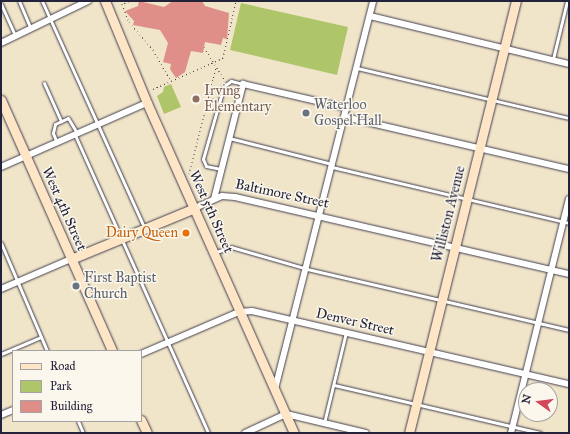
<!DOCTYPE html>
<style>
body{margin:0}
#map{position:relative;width:570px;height:434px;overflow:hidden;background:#f1e5c9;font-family:"IM FELL Great Primer",serif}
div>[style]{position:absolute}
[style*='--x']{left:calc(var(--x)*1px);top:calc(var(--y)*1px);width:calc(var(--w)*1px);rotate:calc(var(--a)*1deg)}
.green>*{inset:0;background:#afc56a}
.building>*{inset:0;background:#df8e88}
.path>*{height:1px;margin-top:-0.5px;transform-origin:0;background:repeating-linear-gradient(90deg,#413f50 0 1px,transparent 0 4px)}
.roads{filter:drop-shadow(0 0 1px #413f50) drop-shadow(0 0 1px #413f50)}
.lane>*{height:3px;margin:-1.5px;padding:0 1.5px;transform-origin:1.5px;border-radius:1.5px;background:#fff}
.street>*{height:6px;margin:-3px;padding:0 3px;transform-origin:3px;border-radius:3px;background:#fff}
.secondary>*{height:9px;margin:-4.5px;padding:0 4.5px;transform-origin:4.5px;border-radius:4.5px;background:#fde5c5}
.dots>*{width:11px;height:11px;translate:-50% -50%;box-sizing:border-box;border:2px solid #fbf7ec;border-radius:50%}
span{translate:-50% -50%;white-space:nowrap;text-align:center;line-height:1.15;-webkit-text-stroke:3px #fbf7ec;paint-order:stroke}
.education-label{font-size:14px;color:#785e54}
.left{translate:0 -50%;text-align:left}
.worship-label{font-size:14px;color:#5b616d}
.street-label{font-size:14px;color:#22223b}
.food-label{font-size:14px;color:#c56008}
.right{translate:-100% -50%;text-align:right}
.frame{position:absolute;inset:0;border:2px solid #22223b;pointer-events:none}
.legend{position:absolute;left:12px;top:350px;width:130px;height:72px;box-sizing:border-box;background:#fbf7ec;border:1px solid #a4a2a5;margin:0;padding:5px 7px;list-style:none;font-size:12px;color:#22223b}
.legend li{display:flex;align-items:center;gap:8px;height:20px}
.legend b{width:20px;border:1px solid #a4a2a5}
.north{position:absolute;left:518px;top:382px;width:40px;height:40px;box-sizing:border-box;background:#fbf7ec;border:1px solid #a4a2a5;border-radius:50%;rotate:284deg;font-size:11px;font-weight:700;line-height:16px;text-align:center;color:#22223b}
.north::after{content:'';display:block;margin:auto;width:14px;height:18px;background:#d1495b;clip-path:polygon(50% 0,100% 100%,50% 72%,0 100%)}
</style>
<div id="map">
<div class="green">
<i style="clip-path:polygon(241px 3px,348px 27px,337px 75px,230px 50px)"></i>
<i style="clip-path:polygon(171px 84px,181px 107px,164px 114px,157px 96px,163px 92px,164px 87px)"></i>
</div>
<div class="building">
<i style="clip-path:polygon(139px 1px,164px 7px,173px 1px,202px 1px,205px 6px,229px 13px,227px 39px,223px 38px,221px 45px,205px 42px,203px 53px,191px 51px,185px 72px,176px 78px,170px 69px,171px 64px,163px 62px,168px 43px,160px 30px,133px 25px,134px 21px,125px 11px,138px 6px)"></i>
</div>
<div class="path">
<i style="--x:129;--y:1;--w:8;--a:157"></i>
<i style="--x:122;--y:4;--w:19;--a:69"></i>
<i style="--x:129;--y:22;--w:37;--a:49"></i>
<i style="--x:153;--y:50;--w:34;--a:60"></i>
<i style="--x:204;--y:47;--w:38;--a:58"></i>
<i style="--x:230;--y:88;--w:6;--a:59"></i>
<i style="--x:153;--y:89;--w:77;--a:-23.9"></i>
<i style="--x:223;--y:58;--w:58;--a:-77.2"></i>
<i style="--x:208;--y:97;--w:7;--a:16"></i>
<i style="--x:189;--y:174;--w:110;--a:-75.8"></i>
</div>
<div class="roads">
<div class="lane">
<i style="--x:19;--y:1;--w:30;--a:67"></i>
<i style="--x:42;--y:1;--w:248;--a:65.7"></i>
<i style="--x:1;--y:4;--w:35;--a:66"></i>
<i style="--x:553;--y:59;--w:60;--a:-76.4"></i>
<i style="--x:357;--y:68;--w:218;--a:13.3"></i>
<i style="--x:44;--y:83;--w:42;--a:65.9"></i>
<i style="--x:75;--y:135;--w:326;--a:65.9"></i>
<i style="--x:229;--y:138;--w:106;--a:14.2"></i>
<i style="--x:57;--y:143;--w:11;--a:-112"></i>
<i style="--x:53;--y:133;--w:9;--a:-77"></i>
<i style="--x:55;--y:124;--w:14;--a:-25"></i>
<i style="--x:68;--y:118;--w:17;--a:59"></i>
<i style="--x:332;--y:167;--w:244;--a:13.3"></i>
<i style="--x:221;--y:169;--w:15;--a:-169"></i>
<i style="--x:206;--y:166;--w:8;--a:-113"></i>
<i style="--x:203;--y:159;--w:76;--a:-74"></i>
<i style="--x:224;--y:86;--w:9;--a:-36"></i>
<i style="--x:231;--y:81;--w:12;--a:14"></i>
<i style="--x:1;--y:243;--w:117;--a:66.9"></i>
<i style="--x:216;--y:252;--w:16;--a:-18"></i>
<i style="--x:231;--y:247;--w:79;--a:16.1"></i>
<i style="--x:307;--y:269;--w:269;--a:13.1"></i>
<i style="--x:1;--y:354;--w:43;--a:-23"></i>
<i style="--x:334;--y:385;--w:212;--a:13.1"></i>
<i style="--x:78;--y:421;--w:13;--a:67"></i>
<i style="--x:324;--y:423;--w:94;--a:-76.4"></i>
</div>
<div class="street">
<i style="--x:370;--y:16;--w:205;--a:13.6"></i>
<i style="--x:1;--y:43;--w:97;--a:-25.8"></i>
<i style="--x:345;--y:117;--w:230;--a:13.1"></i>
<i style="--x:1;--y:167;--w:159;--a:-23.7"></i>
<i style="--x:214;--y:199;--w:119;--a:-75.8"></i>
<i style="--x:243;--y:84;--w:107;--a:13"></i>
<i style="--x:195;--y:208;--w:30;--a:-24"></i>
<i style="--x:222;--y:196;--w:13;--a:4"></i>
<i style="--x:235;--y:197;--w:343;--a:13"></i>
<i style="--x:1;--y:289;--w:76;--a:-23.2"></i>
<i style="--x:141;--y:354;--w:107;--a:-23.2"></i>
<i style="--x:239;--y:312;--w:13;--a:-4"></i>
<i style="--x:252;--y:311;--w:325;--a:13"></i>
<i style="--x:275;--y:389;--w:400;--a:-75.8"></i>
<i style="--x:1;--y:415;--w:13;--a:-23"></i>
<i style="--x:245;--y:433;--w:45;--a:-24.9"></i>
<i style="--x:286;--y:414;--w:82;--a:13.4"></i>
<i style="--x:511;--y:433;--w:241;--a:-76.1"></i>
</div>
<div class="secondary">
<i style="--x:105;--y:1;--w:110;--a:67.6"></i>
<i style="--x:147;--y:103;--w:361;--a:66"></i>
<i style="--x:1;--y:100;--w:274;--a:66.1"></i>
<i style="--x:71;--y:259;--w:134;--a:-22.4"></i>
<i style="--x:141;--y:420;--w:14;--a:65"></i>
<i style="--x:409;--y:433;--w:445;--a:-76.1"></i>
</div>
</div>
<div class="dots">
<i style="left:196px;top:99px;background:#8d6e63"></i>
<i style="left:306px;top:113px;background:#6b7280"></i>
<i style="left:186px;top:233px;background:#e8710a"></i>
<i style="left:76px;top:286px;background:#6b7280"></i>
</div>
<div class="education-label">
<span class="left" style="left:204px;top:99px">Irving<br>Elementary</span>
</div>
<div class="worship-label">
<span class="left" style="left:314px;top:113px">Waterloo<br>Gospel Hall</span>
<span class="left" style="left:84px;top:286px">First Baptist<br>Church</span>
</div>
<div class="street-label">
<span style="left:282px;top:194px;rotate:12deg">Baltimore Street</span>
<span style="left:64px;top:209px;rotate:66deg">West 4th Street</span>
<span style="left:211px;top:212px;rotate:66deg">West 5th Street</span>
<span style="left:449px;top:214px;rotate:-76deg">Williston Avenue</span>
<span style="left:355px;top:322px;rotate:13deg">Denver Street</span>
</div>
<div class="food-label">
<span class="right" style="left:178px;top:233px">Dairy Queen</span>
</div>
<div class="frame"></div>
<ul class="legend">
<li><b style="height:5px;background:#fde5c5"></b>Road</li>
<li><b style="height:11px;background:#afc56a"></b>Park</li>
<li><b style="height:11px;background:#df8e88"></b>Building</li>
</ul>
<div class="north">N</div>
</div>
